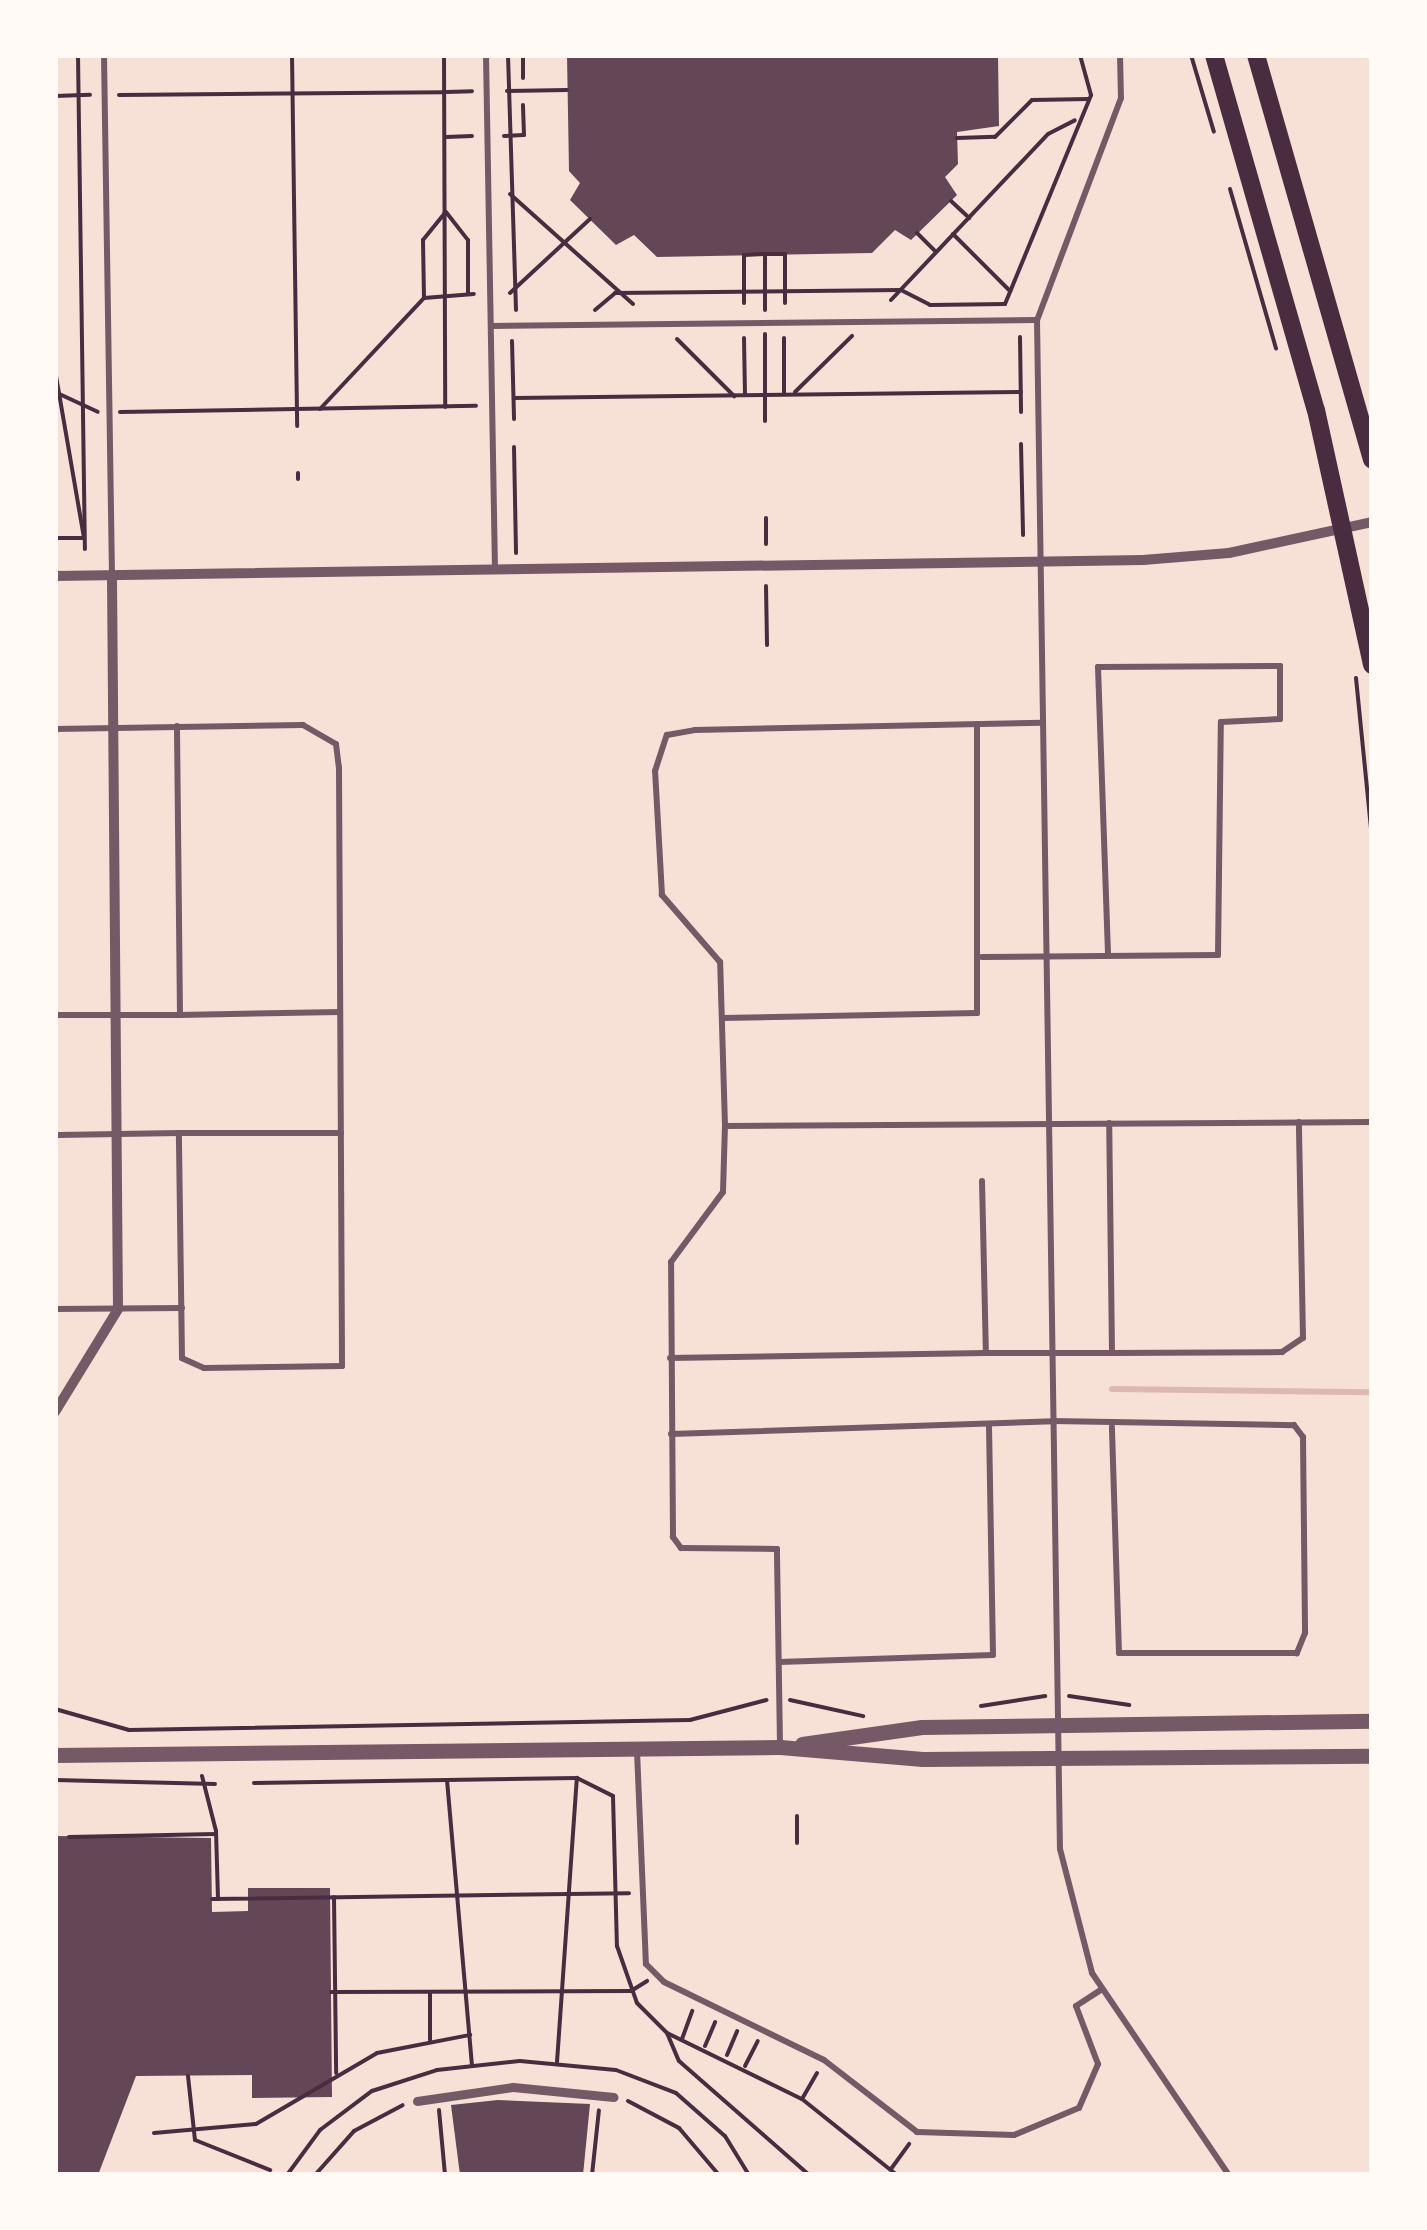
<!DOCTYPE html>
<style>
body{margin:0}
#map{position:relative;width:1427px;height:2230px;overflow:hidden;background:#f7e1d7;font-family:"Work Sans",sans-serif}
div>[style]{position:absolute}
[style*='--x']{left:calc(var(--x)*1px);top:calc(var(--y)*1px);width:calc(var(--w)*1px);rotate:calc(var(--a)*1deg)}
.stream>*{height:6px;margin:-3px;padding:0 3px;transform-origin:3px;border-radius:3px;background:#dcb8b0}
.building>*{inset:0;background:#644757}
.path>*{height:4px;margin:-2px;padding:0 2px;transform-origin:2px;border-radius:2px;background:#4a2c40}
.service>*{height:6px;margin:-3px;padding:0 3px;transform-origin:3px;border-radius:3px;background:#755966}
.pedestrian>*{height:9px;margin:-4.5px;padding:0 4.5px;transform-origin:4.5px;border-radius:4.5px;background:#755966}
.minor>*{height:10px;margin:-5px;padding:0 5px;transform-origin:5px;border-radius:5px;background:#755966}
.tertiary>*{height:15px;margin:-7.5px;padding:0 7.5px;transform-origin:7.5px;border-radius:7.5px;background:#755966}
.secondary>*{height:18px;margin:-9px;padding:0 9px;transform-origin:9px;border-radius:9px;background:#4a2c40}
span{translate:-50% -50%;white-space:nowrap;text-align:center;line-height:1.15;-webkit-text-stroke:9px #fffaf5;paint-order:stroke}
.frame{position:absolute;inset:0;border:58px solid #fffaf5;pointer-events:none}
</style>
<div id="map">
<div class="stream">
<i style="--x:1112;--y:1389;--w:259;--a:0.7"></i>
</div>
<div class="building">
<i style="clip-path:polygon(567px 55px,998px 55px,999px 126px,957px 132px,958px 164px,945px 177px,957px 195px,911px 240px,895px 230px,872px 253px,657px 257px,634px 235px,616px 245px,570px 200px,580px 183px,569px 171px)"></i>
<i style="clip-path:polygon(55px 1836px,211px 1838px,212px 1912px,248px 1911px,248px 1888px,330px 1888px,332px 2097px,252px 2098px,252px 2075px,136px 2076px,98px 2175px,55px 2175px)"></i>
<i style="clip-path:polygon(498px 2100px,590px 2104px,583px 2175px,460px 2175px,451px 2105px)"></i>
</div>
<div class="path">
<i style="--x:78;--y:55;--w:494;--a:89.2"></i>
<i style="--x:292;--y:55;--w:371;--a:89.2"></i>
<i style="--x:444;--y:55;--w:352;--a:89.8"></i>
<i style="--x:508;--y:55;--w:255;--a:88.2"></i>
<i style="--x:523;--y:55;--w:23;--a:90"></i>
<i style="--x:1191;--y:55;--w:80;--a:73.4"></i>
<i style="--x:507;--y:91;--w:60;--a:-1"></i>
<i style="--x:447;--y:92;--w:25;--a:-2"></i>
<i style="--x:119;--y:95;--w:325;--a:-0.5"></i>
<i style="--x:55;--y:96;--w:35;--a:-2"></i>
<i style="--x:504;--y:136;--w:20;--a:-3"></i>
<i style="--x:524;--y:135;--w:30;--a:-92"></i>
<i style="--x:446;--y:137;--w:26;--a:-2"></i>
<i style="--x:957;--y:138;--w:38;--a:-2"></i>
<i style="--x:995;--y:137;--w:52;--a:-45"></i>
<i style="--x:1032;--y:100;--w:57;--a:-1"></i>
<i style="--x:1230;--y:189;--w:166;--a:73.9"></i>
<i style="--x:510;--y:194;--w:165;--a:41.8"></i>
<i style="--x:951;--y:201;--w:25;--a:43"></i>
<i style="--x:917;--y:233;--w:25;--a:45"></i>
<i style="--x:953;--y:234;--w:81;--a:45"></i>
<i style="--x:765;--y:254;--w:56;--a:90"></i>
<i style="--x:510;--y:293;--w:109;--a:-42.8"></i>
<i style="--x:424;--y:298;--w:58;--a:-91"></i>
<i style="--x:423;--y:240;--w:36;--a:-51"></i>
<i style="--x:446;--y:212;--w:36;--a:52"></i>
<i style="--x:468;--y:240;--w:54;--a:90"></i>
<i style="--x:891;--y:300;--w:228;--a:-46.6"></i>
<i style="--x:1048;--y:134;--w:30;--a:-27"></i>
<i style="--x:744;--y:303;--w:48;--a:-90"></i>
<i style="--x:744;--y:255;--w:21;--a:-3"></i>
<i style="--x:765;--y:254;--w:20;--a:0"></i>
<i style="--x:785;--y:254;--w:49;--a:90"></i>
<i style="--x:595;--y:310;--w:26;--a:-40"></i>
<i style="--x:615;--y:293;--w:286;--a:-0.6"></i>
<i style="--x:901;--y:290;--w:33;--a:27"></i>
<i style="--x:930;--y:305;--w:75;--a:-0.8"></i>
<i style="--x:1005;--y:304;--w:226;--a:-67.6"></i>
<i style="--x:1091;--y:95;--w:41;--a:-105.4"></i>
<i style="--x:765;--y:334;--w:87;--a:90"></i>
<i style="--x:1020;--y:337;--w:75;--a:89.2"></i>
<i style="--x:744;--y:338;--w:56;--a:89"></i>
<i style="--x:677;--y:339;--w:81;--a:45"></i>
<i style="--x:512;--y:341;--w:78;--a:88.5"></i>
<i style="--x:55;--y:370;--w:170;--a:80.2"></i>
<i style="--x:84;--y:538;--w:29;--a:180"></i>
<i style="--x:55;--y:392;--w:47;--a:24.9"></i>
<i style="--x:795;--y:392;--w:80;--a:-44.5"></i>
<i style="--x:784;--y:393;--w:55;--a:-90"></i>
<i style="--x:514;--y:398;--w:507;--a:-0.68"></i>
<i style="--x:320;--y:409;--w:152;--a:-46.9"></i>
<i style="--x:424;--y:298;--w:50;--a:-4.6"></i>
<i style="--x:120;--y:412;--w:356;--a:-1"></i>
<i style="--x:1021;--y:444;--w:91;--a:88.7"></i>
<i style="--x:514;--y:447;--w:106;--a:88.9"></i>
<i style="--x:298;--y:473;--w:6;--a:90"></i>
<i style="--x:766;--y:544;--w:26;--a:-90"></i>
<i style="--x:766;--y:586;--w:59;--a:89"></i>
<i style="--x:1356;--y:678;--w:160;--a:84.3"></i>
<i style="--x:1069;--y:1696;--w:61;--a:8.5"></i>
<i style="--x:790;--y:1700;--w:75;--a:12.4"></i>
<i style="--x:981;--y:1706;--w:65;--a:-8.9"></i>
<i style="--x:55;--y:1709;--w:77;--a:15.8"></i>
<i style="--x:129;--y:1730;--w:561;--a:-1.02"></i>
<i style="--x:690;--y:1720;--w:79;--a:-14.7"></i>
<i style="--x:202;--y:1776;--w:57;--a:75.7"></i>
<i style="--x:216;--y:1831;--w:68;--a:88.3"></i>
<i style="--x:55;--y:1780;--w:160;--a:1.4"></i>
<i style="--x:447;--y:1780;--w:285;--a:85"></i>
<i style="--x:254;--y:1783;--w:323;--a:-0.9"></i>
<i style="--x:577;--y:1778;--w:40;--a:26.6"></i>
<i style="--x:613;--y:1796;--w:150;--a:88.5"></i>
<i style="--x:617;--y:1946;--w:60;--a:70.7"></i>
<i style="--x:637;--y:2003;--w:42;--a:45"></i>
<i style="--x:667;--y:2033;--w:150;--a:26.1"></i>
<i style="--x:802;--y:2099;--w:122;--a:38.7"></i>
<i style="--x:69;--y:1837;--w:147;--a:-1.2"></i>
<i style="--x:797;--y:1843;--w:27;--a:-90"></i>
<i style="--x:334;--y:1897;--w:176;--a:89.3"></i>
<i style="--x:212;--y:1899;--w:417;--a:-0.8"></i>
<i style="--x:331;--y:1992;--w:300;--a:-0.2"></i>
<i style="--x:631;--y:1991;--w:19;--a:-32"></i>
<i style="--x:430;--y:1992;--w:48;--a:90"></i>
<i style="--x:667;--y:2033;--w:30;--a:67"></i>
<i style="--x:679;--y:2061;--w:173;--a:41.2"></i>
<i style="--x:682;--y:2039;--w:30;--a:-70"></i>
<i style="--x:705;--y:2046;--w:26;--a:-67"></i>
<i style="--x:727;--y:2055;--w:26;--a:-67"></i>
<i style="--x:557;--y:2062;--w:285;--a:-86"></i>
<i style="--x:745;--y:2066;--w:28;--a:-63"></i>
<i style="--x:188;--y:2076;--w:64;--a:83.8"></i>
<i style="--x:195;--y:2140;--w:81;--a:21.8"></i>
<i style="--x:802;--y:2099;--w:30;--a:-60"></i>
<i style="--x:628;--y:2101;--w:58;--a:27.9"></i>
<i style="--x:679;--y:2128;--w:62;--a:49.6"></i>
<i style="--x:439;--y:2110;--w:65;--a:84.7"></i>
<i style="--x:154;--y:2133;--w:102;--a:-5"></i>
<i style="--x:256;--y:2124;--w:140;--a:-30.4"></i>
<i style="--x:377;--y:2053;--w:95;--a:-11"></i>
<i style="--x:891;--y:2169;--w:31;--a:-54"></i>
<i style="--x:287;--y:2175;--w:56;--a:-53.7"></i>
<i style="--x:320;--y:2130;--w:65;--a:-36.9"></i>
<i style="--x:372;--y:2091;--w:68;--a:-17.9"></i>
<i style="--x:437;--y:2070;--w:83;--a:-6.2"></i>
<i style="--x:520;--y:2061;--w:96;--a:5.4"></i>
<i style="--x:616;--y:2070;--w:64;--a:21"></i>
<i style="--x:676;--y:2093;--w:65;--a:41.3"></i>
<i style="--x:725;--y:2136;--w:46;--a:58.4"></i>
<i style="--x:315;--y:2175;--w:59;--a:-48.4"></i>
<i style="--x:354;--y:2131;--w:55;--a:-28"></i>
<i style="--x:592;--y:2175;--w:65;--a:-83.9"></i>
</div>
<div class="service">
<i style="--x:104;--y:55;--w:520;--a:89.12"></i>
<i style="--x:486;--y:55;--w:514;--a:89"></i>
<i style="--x:1120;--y:55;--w:43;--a:88.7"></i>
<i style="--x:1121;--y:98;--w:237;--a:110.7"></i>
<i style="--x:1037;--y:320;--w:1529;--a:89.14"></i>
<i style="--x:1060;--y:1849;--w:128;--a:75.5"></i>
<i style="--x:1092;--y:1973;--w:244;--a:55.9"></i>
<i style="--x:491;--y:326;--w:546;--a:-0.63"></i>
<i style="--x:55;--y:729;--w:248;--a:-0.9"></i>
<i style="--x:303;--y:725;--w:38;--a:30"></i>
<i style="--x:336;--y:744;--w:24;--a:83"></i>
<i style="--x:339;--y:768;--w:598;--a:89.71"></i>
<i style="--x:342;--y:1366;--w:138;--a:179.2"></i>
<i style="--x:204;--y:1368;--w:24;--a:-156"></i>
<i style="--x:182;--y:1358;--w:225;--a:-90.8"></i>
<i style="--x:179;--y:1133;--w:162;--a:0"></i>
<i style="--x:982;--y:957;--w:236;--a:-0.5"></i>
<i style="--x:1218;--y:955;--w:233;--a:-89.3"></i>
<i style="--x:1221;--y:722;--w:59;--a:-2.9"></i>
<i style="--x:1280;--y:719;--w:53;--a:-90"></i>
<i style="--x:1280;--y:666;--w:182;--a:179.7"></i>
<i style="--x:1098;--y:667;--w:289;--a:88"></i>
<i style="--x:55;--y:1015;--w:125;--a:0"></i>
<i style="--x:180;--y:1015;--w:289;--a:-90.6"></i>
<i style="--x:180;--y:1015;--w:160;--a:-1.1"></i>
<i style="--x:722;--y:1018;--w:255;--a:-1.1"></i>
<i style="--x:977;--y:1013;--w:289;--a:-90"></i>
<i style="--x:725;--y:1126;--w:647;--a:-0.35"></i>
<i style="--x:59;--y:1135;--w:120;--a:-1"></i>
<i style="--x:55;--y:1136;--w:139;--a:90"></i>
<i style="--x:982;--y:1181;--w:172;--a:88.7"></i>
<i style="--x:986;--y:1353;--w:126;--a:0"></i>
<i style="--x:1112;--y:1353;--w:230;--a:-90.7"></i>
<i style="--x:55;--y:1309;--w:127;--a:-0.5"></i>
<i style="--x:1112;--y:1353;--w:170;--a:-0.3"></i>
<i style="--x:1282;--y:1352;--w:25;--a:-34"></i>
<i style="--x:1303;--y:1338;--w:216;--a:-91.1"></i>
<i style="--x:670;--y:1358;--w:316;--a:-0.9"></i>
<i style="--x:671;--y:1434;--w:382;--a:-1.9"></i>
<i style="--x:1053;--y:1421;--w:241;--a:1"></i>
<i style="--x:1294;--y:1425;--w:15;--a:53"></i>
<i style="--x:1303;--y:1437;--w:196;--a:89.4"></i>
<i style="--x:1305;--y:1633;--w:22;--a:112"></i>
<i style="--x:1297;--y:1653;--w:178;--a:180"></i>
<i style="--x:1119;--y:1653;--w:226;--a:-91.8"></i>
<i style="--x:779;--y:1662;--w:214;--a:-1.9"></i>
<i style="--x:993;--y:1655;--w:231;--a:-91"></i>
<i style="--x:780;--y:1745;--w:196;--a:-90.9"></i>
<i style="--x:777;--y:1549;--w:96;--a:-179.4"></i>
<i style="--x:681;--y:1548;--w:14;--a:-126"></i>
<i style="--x:673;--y:1537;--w:275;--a:-90.4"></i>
<i style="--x:671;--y:1262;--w:87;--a:-53.4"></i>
<i style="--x:723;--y:1192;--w:66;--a:-88.3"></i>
<i style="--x:725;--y:1126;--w:164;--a:-91.7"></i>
<i style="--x:720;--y:962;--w:89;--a:-130.9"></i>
<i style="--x:662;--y:895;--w:124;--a:-93.2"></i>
<i style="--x:655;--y:771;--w:38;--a:-72"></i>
<i style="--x:667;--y:735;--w:28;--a:-10"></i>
<i style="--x:695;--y:730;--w:348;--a:-1.2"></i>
<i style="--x:637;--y:1751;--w:213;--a:87.6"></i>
<i style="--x:646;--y:1964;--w:25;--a:45"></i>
<i style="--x:664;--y:1982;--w:178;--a:26"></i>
<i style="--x:824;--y:2060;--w:118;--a:37.7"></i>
<i style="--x:917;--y:2132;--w:97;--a:1.8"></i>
<i style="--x:1014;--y:2135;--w:70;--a:-22.6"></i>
<i style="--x:1079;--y:2108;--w:48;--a:-66.6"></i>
<i style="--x:1098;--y:2064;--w:62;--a:-110.8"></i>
<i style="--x:1076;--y:2006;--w:31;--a:-33"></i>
</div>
<div class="pedestrian">
<i style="--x:417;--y:2101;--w:97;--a:-8.3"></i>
<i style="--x:513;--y:2087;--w:101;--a:5.7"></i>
</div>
<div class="minor">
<i style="--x:55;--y:576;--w:1088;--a:-0.84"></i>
<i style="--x:1143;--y:560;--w:86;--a:-4.7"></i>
<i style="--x:1229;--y:553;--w:146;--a:-12.2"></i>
<i style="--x:55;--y:1412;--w:121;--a:-58.5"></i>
<i style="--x:118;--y:1309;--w:734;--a:-90.47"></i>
</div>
<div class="tertiary">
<i style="--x:802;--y:1744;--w:121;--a:-8.1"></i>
<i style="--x:922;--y:1727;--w:450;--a:-0.8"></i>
<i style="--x:55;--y:1755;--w:725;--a:-0.63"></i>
<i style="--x:780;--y:1747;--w:143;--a:4.8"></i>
<i style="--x:922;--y:1759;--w:450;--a:-0.4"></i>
</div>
<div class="secondary">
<i style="--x:1214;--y:55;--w:369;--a:74"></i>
<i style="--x:1316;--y:410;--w:261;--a:77.6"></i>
<i style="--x:1256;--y:55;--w:421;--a:74"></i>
</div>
<div class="frame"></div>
</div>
